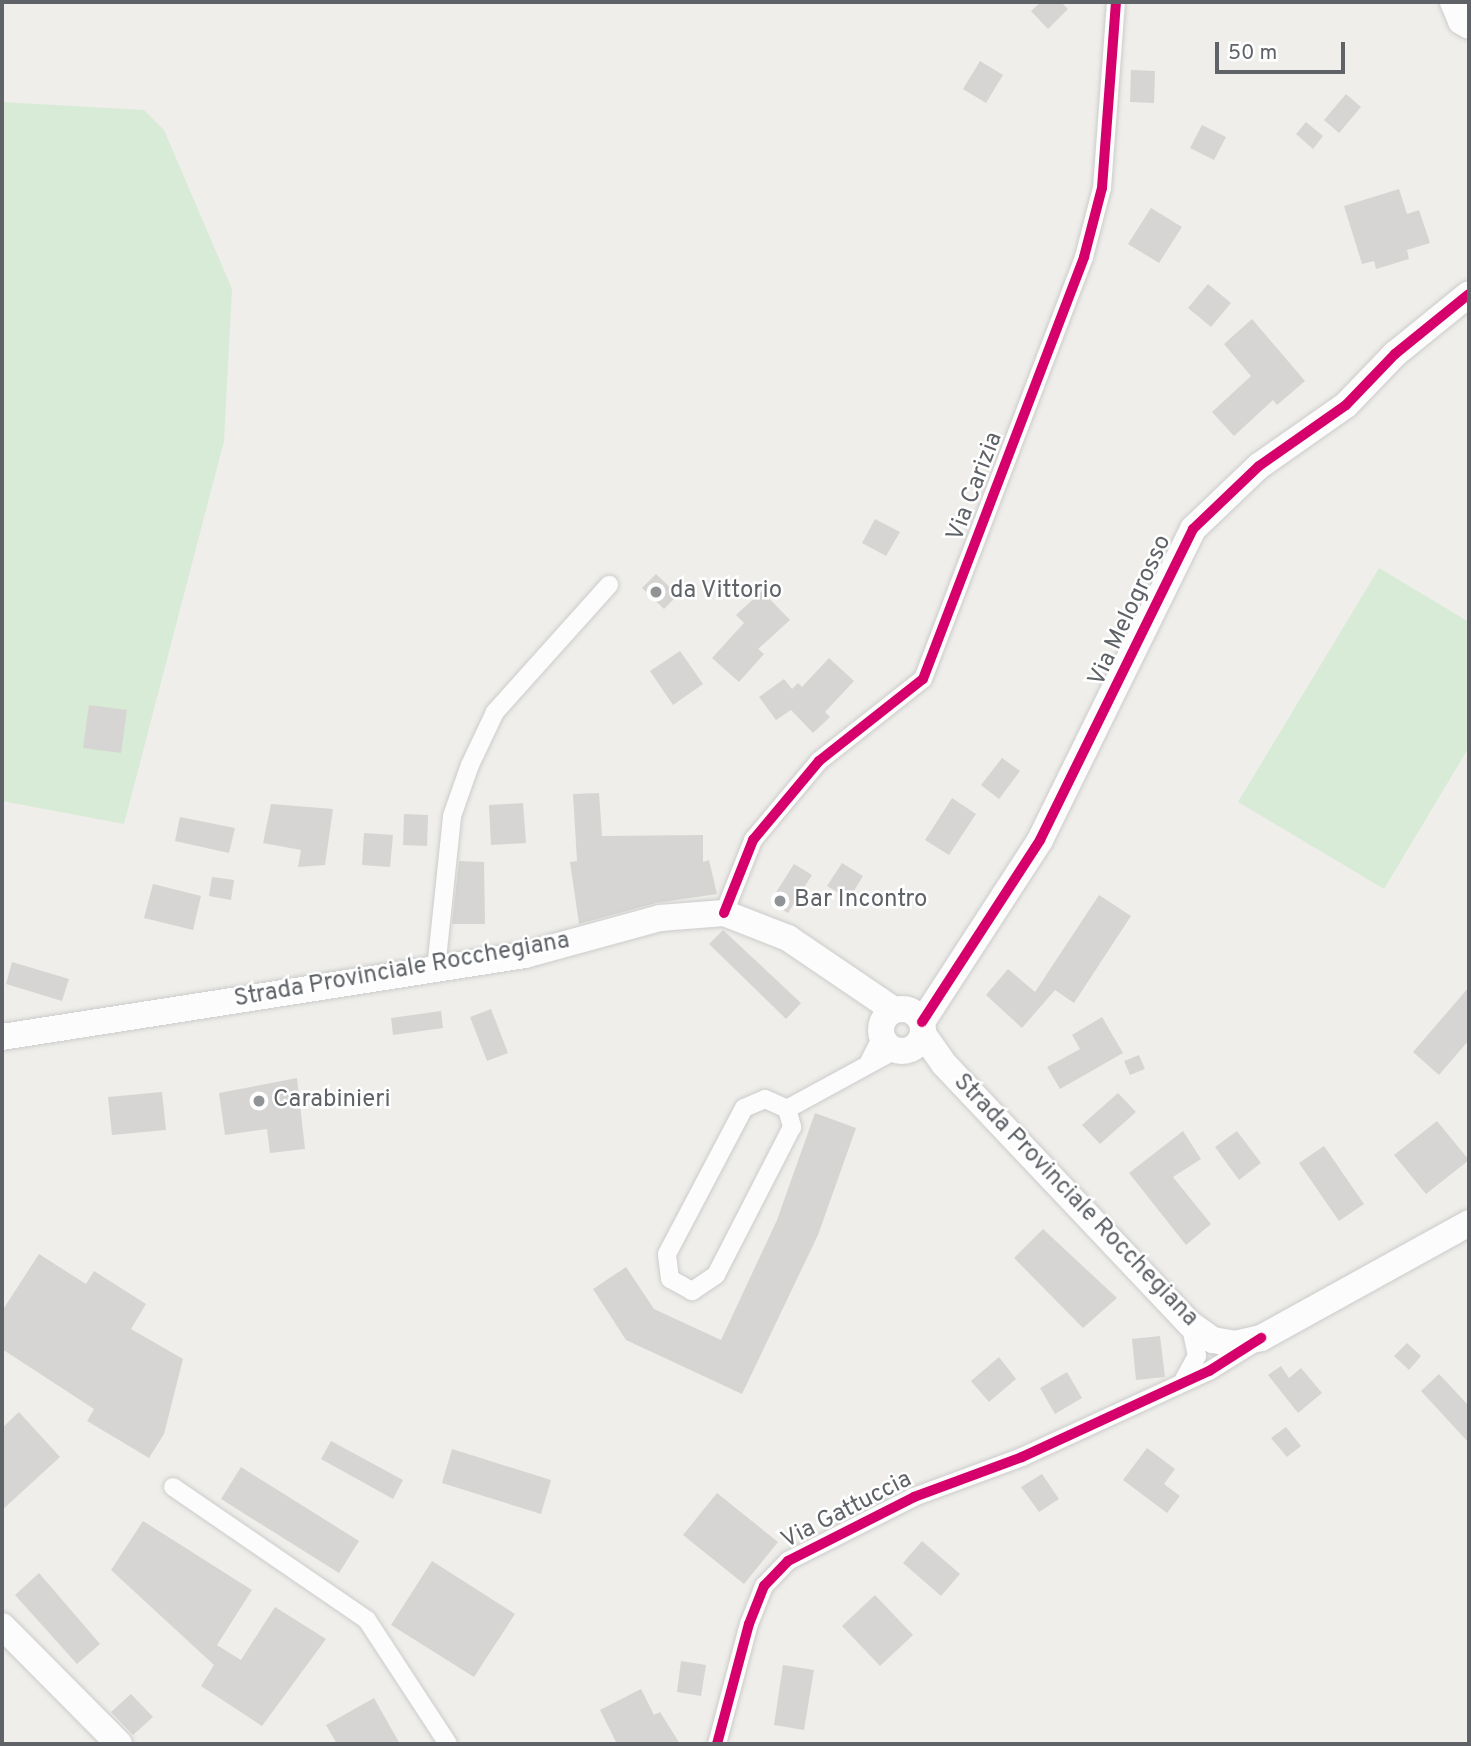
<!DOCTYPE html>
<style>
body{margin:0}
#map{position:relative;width:1471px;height:1746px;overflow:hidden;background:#efeeea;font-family:Overpass,sans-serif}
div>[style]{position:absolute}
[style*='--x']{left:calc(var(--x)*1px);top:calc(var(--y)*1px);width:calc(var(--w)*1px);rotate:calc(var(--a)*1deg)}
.green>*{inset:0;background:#d8ebd6}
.building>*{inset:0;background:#d6d5d3}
.roads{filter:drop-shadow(0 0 2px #cbcccc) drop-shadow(0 0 2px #cbcccc)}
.street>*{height:18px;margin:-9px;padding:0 9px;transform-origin:9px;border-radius:9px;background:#fdfcfc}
.secondary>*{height:26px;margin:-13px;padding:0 13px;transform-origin:13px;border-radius:13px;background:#fdfcfc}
.secondary>.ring{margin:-13px;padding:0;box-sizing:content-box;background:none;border:26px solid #fdfcfc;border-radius:50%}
.cycleway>*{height:10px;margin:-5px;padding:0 5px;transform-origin:5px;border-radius:5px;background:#d6006c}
.dots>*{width:19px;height:19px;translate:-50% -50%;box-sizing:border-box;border:4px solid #fff;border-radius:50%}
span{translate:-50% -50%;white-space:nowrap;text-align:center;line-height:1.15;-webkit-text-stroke:5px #fff;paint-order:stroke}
.street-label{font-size:24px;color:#5f6368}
.poi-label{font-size:24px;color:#5f6368}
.left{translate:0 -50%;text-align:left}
.frame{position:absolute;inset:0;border:4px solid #5f6368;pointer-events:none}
.scale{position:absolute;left:1215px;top:42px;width:130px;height:32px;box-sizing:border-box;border:4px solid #5f6368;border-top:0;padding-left:9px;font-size:21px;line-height:24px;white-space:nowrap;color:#5f6368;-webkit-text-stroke:5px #fff;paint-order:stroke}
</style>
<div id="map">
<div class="green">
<i style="clip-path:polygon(2px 102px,144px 110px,164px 130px,232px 289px,224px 441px,124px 824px,2px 801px)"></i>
<i style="clip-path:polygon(1379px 568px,1469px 622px,1469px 747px,1384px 889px,1238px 802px)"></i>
</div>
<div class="building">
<i style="clip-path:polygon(1041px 2px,1061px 2px,1068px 9px,1048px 29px,1031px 11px)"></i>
<i style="clip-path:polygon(980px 61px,1003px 75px,986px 103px,963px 89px)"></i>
<i style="clip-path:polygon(1131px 70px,1155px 71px,1154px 103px,1130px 102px)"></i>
<i style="clip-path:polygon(1346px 94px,1361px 107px,1339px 133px,1324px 120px)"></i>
<i style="clip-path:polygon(1306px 122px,1323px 136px,1313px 149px,1296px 134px)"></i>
<i style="clip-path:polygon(1202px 125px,1226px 137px,1214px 160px,1190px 148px)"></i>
<i style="clip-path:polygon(1399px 189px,1407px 214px,1419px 210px,1430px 243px,1407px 250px,1409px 259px,1376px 269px,1374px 261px,1362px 264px,1344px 206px)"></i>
<i style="clip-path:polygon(1151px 208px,1182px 227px,1159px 263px,1128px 244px)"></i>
<i style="clip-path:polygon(1208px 284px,1231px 303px,1211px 327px,1188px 308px)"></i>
<i style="clip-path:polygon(1252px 319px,1305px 381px,1277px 405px,1273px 400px,1234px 436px,1212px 412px,1251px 376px,1224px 344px)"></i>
<i style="clip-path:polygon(875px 519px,900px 532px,886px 556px,862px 543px)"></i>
<i style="clip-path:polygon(656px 574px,678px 595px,664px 609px,642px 588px)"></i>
<i style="clip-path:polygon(762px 591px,790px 620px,758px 649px,764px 654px,739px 682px,712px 658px,744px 623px,736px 615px)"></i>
<i style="clip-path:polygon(680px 651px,703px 684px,673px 705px,650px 671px)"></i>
<i style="clip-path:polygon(829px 658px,854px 681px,825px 712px,830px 717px,813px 733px,791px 710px,776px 720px,759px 697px,784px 679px,792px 689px,798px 683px,802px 687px)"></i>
<i style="clip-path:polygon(89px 705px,127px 710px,121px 753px,83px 748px)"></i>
<i style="clip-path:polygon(1002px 758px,1020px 771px,999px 799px,981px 785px)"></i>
<i style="clip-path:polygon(599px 793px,602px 836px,703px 835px,703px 862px,709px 860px,717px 894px,656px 903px,579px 924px,570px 862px,577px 861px,573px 794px)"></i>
<i style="clip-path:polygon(952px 798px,976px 814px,949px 855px,925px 840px)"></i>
<i style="clip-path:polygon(523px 803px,526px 843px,491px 845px,489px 805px)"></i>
<i style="clip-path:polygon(271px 804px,333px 809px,325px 865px,298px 867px,301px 850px,263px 843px)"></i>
<i style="clip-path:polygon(404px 814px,428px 815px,427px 846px,403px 845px)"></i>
<i style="clip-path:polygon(180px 817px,235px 828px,229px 853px,175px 841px)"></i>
<i style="clip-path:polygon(364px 833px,393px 835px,390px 867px,362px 865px)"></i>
<i style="clip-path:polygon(459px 861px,484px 862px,485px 924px,452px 924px)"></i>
<i style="clip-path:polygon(842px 863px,863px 876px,849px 899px,827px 886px)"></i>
<i style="clip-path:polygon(794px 864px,812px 875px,788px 913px,770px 902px)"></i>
<i style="clip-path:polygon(212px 877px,234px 880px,231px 900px,209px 896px)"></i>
<i style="clip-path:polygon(153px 884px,201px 896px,193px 930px,144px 918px)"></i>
<i style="clip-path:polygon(1099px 895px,1131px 916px,1074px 1003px,1055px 990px,1022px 1028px,986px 995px,1008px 969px,1035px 992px)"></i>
<i style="clip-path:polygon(723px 930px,801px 1003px,786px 1019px,709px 944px)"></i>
<i style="clip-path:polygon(12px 962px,69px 979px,62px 1001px,6px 984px)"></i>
<i style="clip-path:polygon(1469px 987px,1469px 1040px,1439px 1075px,1413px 1052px)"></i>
<i style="clip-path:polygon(491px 1009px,508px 1053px,487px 1061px,470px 1017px)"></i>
<i style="clip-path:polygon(441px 1011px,443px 1028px,393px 1035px,391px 1018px)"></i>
<i style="clip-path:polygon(1102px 1017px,1123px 1053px,1060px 1089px,1047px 1067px,1080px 1049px,1072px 1035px)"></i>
<i style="clip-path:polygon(1139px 1055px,1145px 1069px,1130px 1075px,1124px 1061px)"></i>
<i style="clip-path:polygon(297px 1078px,305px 1149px,270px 1153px,267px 1129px,225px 1135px,219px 1093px)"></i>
<i style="clip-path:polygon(162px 1092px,166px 1130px,112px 1135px,108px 1097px)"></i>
<i style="clip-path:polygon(1118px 1093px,1136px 1112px,1100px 1144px,1082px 1125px)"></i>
<i style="clip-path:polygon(815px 1113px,856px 1128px,818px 1235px,742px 1394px,626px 1340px,593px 1289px,626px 1267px,654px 1309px,721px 1340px,777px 1220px)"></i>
<i style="clip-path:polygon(1437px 1121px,1469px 1160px,1426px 1194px,1394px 1155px)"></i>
<i style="clip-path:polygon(1183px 1131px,1201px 1159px,1173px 1177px,1211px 1224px,1186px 1245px,1129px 1173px)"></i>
<i style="clip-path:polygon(1237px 1131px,1261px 1163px,1239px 1180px,1215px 1147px)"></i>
<i style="clip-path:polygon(1324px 1146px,1364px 1204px,1339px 1221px,1299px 1163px)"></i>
<i style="clip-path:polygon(1043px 1229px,1117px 1298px,1083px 1328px,1014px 1258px)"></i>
<i style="clip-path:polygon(39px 1254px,86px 1284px,94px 1271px,146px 1304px,131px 1329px,183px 1359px,164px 1434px,149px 1458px,87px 1421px,94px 1409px,2px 1349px,2px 1311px)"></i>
<i style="clip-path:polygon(1160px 1336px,1165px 1377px,1136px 1380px,1132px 1339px)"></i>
<i style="clip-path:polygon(1407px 1343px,1421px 1356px,1409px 1370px,1394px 1356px)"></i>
<i style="clip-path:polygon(999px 1357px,1016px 1379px,989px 1402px,971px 1381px)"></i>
<i style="clip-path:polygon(1281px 1366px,1289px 1378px,1301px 1368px,1322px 1393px,1298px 1413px,1268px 1375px)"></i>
<i style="clip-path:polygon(1067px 1372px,1082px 1398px,1055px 1414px,1040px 1388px)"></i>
<i style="clip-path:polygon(1439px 1374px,1469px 1406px,1469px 1443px,1421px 1391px)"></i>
<i style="clip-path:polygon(19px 1412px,60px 1457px,2px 1510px,2px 1428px)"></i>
<i style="clip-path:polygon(1286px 1427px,1301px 1446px,1287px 1457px,1271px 1438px)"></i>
<i style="clip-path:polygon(331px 1441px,403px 1480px,393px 1499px,321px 1459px)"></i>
<i style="clip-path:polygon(1147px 1448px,1175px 1469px,1164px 1484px,1180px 1496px,1167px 1513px,1123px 1480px)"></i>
<i style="clip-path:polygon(452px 1449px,551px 1480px,541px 1514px,442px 1483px)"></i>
<i style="clip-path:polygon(241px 1467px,359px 1541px,339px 1573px,221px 1499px)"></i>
<i style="clip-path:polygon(1042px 1474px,1059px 1499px,1039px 1512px,1021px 1487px)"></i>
<i style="clip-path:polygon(717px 1493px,778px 1542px,744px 1584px,683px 1535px)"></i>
<i style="clip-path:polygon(143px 1521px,252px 1590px,217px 1645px,241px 1660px,275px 1607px,326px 1639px,262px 1726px,201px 1686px,214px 1665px,111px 1570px)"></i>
<i style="clip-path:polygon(922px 1541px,960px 1574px,941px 1596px,903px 1563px)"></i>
<i style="clip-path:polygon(432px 1561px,515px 1614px,474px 1677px,391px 1625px)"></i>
<i style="clip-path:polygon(39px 1573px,100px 1644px,77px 1664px,15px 1595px)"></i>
<i style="clip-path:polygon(875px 1595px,913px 1635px,880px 1666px,842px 1626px)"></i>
<i style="clip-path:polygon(681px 1661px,706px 1665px,701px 1696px,677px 1692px)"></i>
<i style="clip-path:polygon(783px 1665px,814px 1670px,804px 1730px,774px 1725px)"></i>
<i style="clip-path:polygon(641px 1689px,654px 1715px,660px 1712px,680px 1744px,617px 1744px,600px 1710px)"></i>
<i style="clip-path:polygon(131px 1694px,153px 1717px,133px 1735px,111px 1712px)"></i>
<i style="clip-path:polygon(374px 1698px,400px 1744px,337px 1744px,326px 1725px)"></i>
</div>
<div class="roads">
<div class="street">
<i style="--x:724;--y:913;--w:79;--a:-68.3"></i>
<i style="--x:753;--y:840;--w:103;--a:-50.1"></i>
<i style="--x:819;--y:761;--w:132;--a:-38.3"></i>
<i style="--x:923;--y:679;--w:452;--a:-69.1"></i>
<i style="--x:1084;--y:257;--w:71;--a:-75.4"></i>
<i style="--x:1102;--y:188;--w:187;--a:-85.7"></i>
<i style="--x:436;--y:969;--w:154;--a:-84"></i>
<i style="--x:452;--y:816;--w:54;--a:-70.6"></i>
<i style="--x:470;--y:765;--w:59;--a:-64.7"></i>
<i style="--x:495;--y:712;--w:171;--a:-48.1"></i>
<i style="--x:869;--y:1062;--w:29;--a:-63"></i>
<i style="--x:765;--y:1099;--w:24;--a:24"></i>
<i style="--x:787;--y:1109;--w:19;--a:74"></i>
<i style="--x:792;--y:1127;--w:166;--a:117.2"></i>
<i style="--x:716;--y:1275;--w:29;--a:146"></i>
<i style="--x:692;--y:1291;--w:25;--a:-151"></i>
<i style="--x:670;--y:1279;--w:25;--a:-97"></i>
<i style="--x:667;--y:1254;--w:165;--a:-62.2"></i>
<i style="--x:744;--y:1108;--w:23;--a:-23"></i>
<i style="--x:787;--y:1109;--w:123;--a:-28.6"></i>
<i style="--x:1183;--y:1381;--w:29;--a:-61"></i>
<i style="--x:1197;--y:1356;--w:33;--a:-102"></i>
<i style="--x:173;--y:1487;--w:235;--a:34.4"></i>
<i style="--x:367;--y:1620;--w:148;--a:56.8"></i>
<i style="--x:717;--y:1744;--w:124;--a:-75.1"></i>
<i style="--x:749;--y:1624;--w:41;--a:-68.5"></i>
<i style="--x:764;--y:1586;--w:35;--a:-46"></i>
<i style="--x:788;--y:1561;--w:141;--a:-26.9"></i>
<i style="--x:914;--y:1497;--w:115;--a:-20.3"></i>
<i style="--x:1022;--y:1457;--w:206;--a:-24.7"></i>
<i style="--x:1209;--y:1371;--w:55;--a:-31.7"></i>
</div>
<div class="secondary">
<i style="--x:1453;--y:2;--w:21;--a:67"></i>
<i style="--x:1461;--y:21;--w:9;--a:32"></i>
<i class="ring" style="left:881px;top:1009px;width:16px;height:16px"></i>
<i style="--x:922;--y:1022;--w:217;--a:-57"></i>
<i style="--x:1040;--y:840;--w:347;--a:-63.8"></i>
<i style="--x:1193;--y:529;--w:91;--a:-43.7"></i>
<i style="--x:1259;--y:466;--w:106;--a:-35"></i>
<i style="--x:1346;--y:405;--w:71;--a:-46.1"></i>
<i style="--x:1395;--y:354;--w:95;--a:-39"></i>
<i style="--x:923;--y:1034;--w:37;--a:55"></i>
<i style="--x:944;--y:1064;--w:358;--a:46.6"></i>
<i style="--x:1190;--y:1324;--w:28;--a:35"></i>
<i style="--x:1213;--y:1340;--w:22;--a:10"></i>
<i style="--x:1235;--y:1344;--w:27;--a:-13"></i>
<i style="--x:1261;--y:1338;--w:238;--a:-28.9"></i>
<i style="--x:2;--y:1037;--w:529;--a:-8.91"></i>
<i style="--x:525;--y:955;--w:140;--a:-15.3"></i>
<i style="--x:660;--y:918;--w:64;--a:-4.5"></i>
<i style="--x:724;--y:913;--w:69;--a:21.3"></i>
<i style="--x:788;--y:938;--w:128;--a:34.2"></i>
<i style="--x:2;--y:1626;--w:166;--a:45.2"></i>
</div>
</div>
<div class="cycleway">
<i style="--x:724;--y:913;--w:79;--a:-68.3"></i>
<i style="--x:753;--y:840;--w:103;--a:-50.1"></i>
<i style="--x:819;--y:761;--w:132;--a:-38.3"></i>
<i style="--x:923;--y:679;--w:452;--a:-69.1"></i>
<i style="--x:1084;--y:257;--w:71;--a:-75.4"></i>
<i style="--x:1102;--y:188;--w:187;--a:-85.7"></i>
<i style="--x:922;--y:1022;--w:217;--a:-57"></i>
<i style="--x:1040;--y:840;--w:347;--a:-63.8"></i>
<i style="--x:1193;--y:529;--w:91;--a:-43.7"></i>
<i style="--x:1259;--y:466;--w:106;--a:-35"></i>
<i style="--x:1346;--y:405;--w:71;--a:-46.1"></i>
<i style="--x:1395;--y:354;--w:95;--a:-39"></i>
<i style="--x:717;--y:1744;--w:124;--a:-75.1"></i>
<i style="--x:749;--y:1624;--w:41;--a:-68.5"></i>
<i style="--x:764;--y:1586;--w:35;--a:-46"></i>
<i style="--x:788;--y:1561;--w:141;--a:-26.9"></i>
<i style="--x:914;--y:1497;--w:115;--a:-20.3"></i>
<i style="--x:1022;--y:1457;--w:206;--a:-24.7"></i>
<i style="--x:1209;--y:1371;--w:62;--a:-32.4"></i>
</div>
<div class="dots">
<i style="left:656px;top:592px;background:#919496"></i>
<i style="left:780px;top:901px;background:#919496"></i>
<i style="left:259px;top:1101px;background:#919496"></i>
</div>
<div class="street-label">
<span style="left:976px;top:487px;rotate:-69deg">Via Carizia</span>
<span style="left:1131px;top:611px;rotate:-65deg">Via Melogrosso</span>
<span style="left:402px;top:971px;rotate:-10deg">Strada Provinciale Rocchegiana</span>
<span style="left:1075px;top:1201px;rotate:46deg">Strada Provinciale Rocchegiana</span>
<span style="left:847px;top:1511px;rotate:-27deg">Via Gattuccia</span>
</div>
<div class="poi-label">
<span class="left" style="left:670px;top:592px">da Vittorio</span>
<span class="left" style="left:794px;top:901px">Bar Incontro</span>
<span class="left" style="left:273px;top:1101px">Carabinieri</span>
</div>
<div class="frame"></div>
<div class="scale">50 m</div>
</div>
